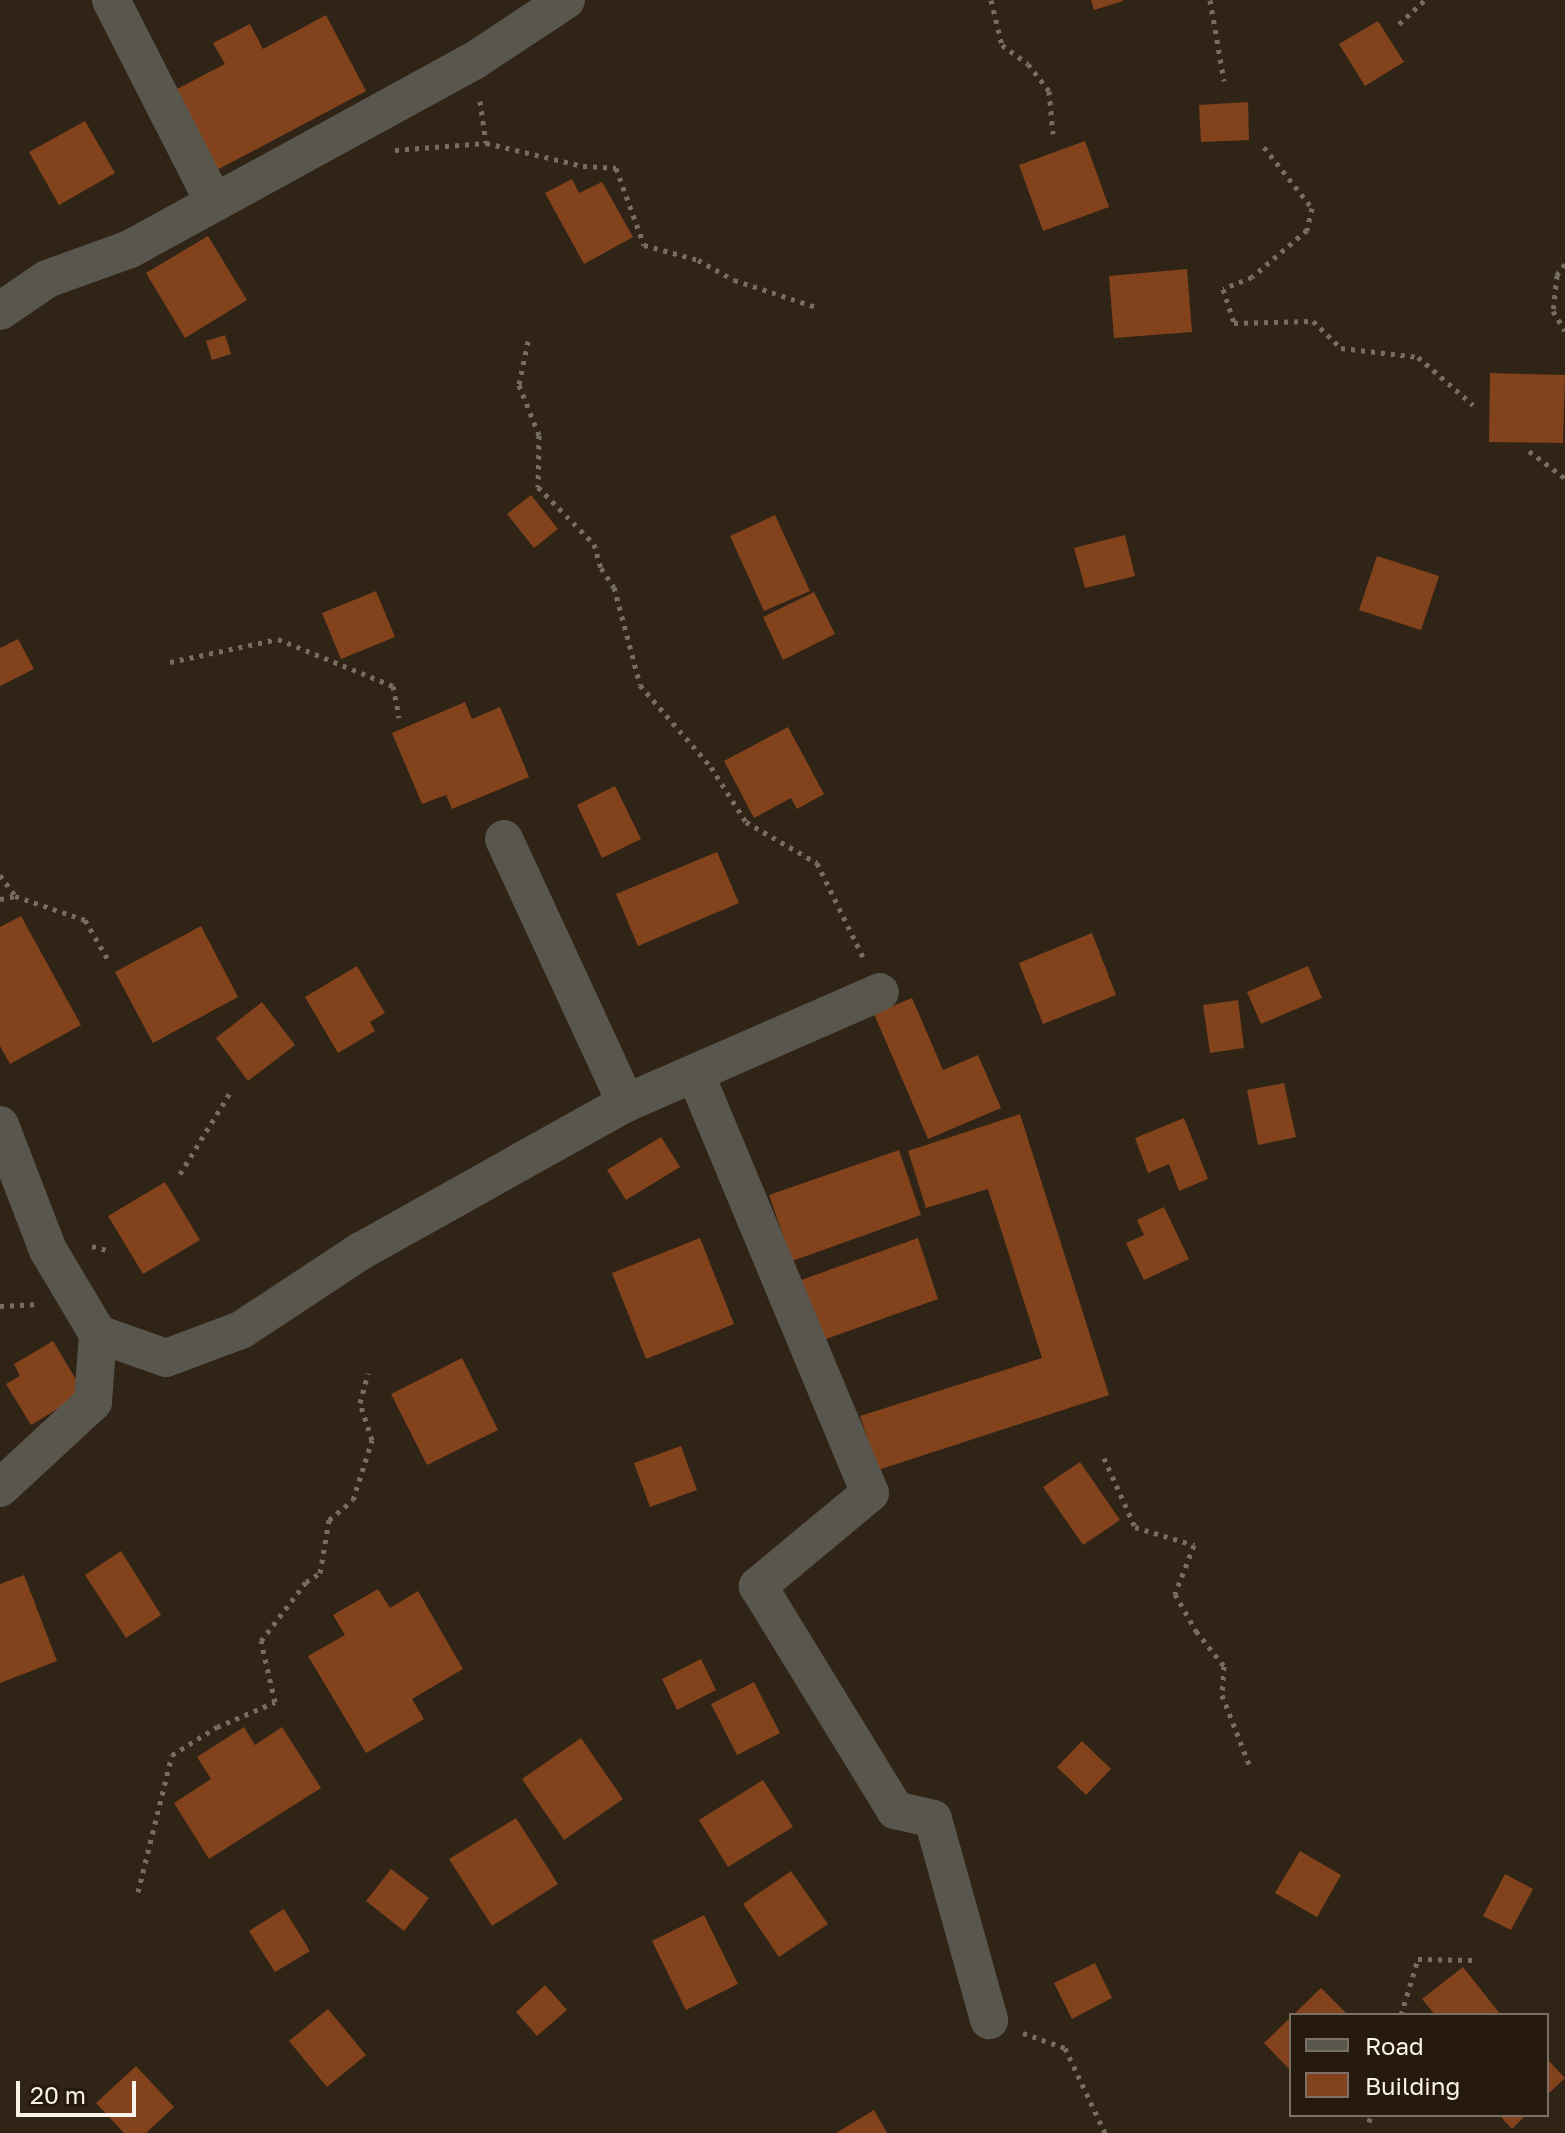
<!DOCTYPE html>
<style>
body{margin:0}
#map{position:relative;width:1565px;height:2133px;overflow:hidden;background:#302417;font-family:"Golos Text",sans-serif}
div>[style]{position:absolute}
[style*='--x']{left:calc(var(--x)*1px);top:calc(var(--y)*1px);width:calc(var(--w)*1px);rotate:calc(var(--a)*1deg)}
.building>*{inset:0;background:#82421b}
.path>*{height:5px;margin-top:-2.5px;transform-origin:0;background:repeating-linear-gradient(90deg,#786d62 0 4px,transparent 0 10px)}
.street>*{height:38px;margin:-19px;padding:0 19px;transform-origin:19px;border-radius:19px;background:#59564e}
span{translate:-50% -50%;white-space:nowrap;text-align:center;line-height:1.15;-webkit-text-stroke:7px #261a0e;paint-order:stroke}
.legend{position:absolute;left:1289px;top:2013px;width:260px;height:104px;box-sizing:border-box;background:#261a0e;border:2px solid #7b7066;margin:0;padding:10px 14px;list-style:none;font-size:24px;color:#fbf2ea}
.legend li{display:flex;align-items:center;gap:16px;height:40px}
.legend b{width:40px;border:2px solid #7b7066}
.scale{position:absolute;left:16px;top:2081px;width:120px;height:36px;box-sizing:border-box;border:4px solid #fbf2ea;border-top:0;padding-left:10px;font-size:24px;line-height:28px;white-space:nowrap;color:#fbf2ea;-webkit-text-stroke:6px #261a0e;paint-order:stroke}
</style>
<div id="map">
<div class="building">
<i style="clip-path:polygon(1091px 0,1123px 0,1123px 1px,1094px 10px)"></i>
<i style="clip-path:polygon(326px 15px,366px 91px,217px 170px,175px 90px,225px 64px,213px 43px,250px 24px,263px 49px)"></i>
<i style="clip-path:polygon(1378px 21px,1404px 62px,1365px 86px,1339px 44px)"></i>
<i style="clip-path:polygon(1248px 102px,1249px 140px,1201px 142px,1199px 105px)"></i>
<i style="clip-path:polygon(85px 121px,115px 173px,59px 205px,29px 152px)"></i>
<i style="clip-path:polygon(1085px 141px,1109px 207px,1043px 231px,1019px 165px)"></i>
<i style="clip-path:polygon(572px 179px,579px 193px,602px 182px,633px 237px,584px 264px,545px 193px)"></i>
<i style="clip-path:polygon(208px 236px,247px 300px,185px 338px,146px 273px)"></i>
<i style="clip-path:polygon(1187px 269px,1192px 332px,1114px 338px,1109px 276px)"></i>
<i style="clip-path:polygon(225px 335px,231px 354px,212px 360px,206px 341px)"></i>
<i style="clip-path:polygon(1490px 373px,1565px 375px,1563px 443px,1489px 442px)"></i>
<i style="clip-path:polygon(531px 495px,558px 529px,534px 548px,507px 514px)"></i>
<i style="clip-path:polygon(775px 515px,810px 591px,764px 611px,730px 536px)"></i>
<i style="clip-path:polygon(1125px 535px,1135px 576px,1085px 588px,1074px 548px)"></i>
<i style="clip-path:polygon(1377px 556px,1439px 576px,1421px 630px,1359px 610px)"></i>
<i style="clip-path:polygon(376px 591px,395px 637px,341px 659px,322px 613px)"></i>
<i style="clip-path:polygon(814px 592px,835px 634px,783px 660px,763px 617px)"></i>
<i style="clip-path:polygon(18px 639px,34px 669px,0 686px,0 648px)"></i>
<i style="clip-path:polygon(465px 702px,472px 719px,500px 707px,529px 777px,452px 809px,446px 795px,422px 804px,392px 733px)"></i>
<i style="clip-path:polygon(788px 727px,824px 794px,797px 809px,791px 798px,754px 818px,724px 761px)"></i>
<i style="clip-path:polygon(615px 786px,641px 839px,602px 858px,577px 805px)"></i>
<i style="clip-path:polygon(717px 852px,739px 903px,638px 946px,616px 894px)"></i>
<i style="clip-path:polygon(21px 916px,81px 1025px,10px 1064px,0 1046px,0 927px)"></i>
<i style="clip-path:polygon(201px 926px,238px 997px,153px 1043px,115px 972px)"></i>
<i style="clip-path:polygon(1092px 933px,1116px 995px,1043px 1024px,1019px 963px)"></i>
<i style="clip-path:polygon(357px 966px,385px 1013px,370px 1022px,375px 1031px,338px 1053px,305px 997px)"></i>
<i style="clip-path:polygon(1308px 966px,1322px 998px,1261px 1024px,1247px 992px)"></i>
<i style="clip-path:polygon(912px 998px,943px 1070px,978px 1055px,1001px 1108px,928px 1139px,874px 1014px)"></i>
<i style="clip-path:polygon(1238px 1000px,1244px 1048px,1210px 1053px,1203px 1005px)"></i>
<i style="clip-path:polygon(262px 1002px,295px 1045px,248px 1081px,216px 1038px)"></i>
<i style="clip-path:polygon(1284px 1083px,1296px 1137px,1258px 1145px,1247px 1090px)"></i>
<i style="clip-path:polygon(1020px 1114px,1109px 1395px,878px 1470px,860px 1416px,1042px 1358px,988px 1189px,926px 1208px,908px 1151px)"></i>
<i style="clip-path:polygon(1184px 1118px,1208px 1179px,1179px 1191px,1169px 1164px,1148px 1173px,1135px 1138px)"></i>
<i style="clip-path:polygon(661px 1137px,680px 1167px,626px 1200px,607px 1170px)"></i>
<i style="clip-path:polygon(899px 1150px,921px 1215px,792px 1261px,769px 1195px)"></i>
<i style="clip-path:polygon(165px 1182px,200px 1240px,143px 1274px,108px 1216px)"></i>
<i style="clip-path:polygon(1164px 1207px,1189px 1259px,1144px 1280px,1126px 1243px,1144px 1235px,1137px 1220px)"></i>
<i style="clip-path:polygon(700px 1238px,734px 1324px,646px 1359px,612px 1273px)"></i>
<i style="clip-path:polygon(918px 1238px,938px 1299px,812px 1344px,790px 1284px)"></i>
<i style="clip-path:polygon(53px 1341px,84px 1393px,31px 1425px,6px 1384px,20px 1376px,14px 1364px)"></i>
<i style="clip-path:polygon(462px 1358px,498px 1430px,427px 1465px,391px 1394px)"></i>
<i style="clip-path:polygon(681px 1446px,697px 1490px,650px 1507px,634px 1463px)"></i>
<i style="clip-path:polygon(1080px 1462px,1120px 1520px,1083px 1545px,1043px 1487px)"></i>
<i style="clip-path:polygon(121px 1551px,161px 1615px,126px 1638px,85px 1575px)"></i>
<i style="clip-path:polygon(24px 1575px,57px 1661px,0 1683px,0 1584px)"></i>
<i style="clip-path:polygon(378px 1589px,390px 1608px,418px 1591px,463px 1669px,412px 1699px,424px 1719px,366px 1753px,308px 1656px,345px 1635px,333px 1615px)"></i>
<i style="clip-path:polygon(701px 1659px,716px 1690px,677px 1710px,662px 1679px)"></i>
<i style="clip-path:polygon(754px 1682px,780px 1733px,737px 1755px,711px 1704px)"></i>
<i style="clip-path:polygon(244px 1727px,255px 1745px,282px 1727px,321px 1788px,209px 1859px,174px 1803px,211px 1779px,197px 1757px)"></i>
<i style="clip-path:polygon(581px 1738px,623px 1799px,564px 1840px,522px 1779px)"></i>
<i style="clip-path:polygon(1082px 1741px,1111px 1769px,1086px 1795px,1057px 1767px)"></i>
<i style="clip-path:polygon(763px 1780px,793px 1827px,728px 1867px,699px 1820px)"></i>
<i style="clip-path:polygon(516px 1818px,558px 1884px,492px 1926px,449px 1859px)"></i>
<i style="clip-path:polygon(1300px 1851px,1341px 1875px,1317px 1917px,1275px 1893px)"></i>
<i style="clip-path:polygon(391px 1869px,429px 1898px,404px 1931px,366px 1901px)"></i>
<i style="clip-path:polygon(791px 1871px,828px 1924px,779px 1957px,743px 1904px)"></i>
<i style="clip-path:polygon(1505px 1874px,1533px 1889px,1511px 1930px,1483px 1916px)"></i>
<i style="clip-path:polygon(284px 1909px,310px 1951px,275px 1972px,249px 1931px)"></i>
<i style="clip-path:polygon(704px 1915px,738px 1984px,686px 2010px,652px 1941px)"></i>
<i style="clip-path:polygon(1095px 1963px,1112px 1998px,1072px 2019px,1054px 1983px)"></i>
<i style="clip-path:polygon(1463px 1967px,1501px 2015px,1435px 2015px,1422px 1999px)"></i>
<i style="clip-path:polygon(545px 1985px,567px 2010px,537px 2036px,516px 2012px)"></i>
<i style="clip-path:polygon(1321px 1988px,1348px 2015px,1293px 2015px)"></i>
<i style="clip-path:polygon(328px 2009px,366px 2055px,327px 2087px,289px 2041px)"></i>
<i style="clip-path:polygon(1291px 2017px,1291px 2071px,1264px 2043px)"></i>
<i style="clip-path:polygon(1547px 2059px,1565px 2078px,1547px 2095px)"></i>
<i style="clip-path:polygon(136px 2066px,174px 2107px,146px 2133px,124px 2133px,96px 2103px)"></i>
<i style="clip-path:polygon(874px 2110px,887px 2133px,836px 2133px)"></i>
<i style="clip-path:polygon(1499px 2115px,1526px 2115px,1512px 2129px)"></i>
</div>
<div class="path">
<i style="--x:991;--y:0;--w:46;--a:76.3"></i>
<i style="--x:1002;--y:45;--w:32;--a:36"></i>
<i style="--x:1028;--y:64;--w:34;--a:52"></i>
<i style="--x:1049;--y:91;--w:43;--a:84.7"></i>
<i style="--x:1210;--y:0;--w:82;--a:80.2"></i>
<i style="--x:1399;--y:24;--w:35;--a:-43"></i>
<i style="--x:480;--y:101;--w:42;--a:81.9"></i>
<i style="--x:486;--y:143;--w:100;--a:13.3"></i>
<i style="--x:583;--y:166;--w:33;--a:3"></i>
<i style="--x:616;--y:168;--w:82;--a:70"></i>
<i style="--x:644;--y:245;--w:56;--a:15.5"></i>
<i style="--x:698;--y:260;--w:41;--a:29.1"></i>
<i style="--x:734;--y:280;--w:89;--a:18.2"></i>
<i style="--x:1264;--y:147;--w:78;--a:51.8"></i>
<i style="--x:1312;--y:208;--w:23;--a:103"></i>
<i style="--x:1307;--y:230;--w:72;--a:139.5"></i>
<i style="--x:1252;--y:277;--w:31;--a:158"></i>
<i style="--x:1223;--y:289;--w:36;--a:72"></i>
<i style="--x:1234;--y:323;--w:79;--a:-1.5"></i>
<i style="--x:1313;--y:321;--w:39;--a:44"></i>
<i style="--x:1341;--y:348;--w:78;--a:6.7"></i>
<i style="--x:1418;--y:357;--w:73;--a:41.1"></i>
<i style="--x:395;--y:150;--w:91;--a:-4.4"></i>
<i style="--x:1565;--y:264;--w:14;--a:126"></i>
<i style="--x:1557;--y:275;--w:36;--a:96"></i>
<i style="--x:1553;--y:311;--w:23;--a:59"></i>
<i style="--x:528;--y:341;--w:45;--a:101.6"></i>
<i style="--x:519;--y:385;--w:54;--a:68.2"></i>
<i style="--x:539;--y:435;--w:52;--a:91.1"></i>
<i style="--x:538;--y:487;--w:80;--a:45.5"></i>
<i style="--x:594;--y:544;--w:25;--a:74"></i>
<i style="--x:601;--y:568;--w:23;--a:56"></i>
<i style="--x:614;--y:587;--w:101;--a:75.1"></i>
<i style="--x:640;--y:685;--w:108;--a:49.1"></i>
<i style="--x:711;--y:767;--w:65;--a:57.5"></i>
<i style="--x:746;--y:822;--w:82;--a:30"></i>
<i style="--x:817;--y:863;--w:107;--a:63.9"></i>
<i style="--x:1529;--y:451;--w:45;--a:36.9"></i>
<i style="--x:170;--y:662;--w:110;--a:-12"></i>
<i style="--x:278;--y:639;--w:124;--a:22.2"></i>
<i style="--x:393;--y:686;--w:32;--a:79"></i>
<i style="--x:0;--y:875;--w:26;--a:54"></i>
<i style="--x:15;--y:896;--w:74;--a:18.9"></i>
<i style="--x:85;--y:920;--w:50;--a:59.8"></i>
<i style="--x:0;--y:899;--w:15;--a:-11"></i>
<i style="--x:180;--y:1174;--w:97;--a:-58.4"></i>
<i style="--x:92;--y:1246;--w:20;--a:15"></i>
<i style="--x:0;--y:1306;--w:35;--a:-3"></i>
<i style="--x:1104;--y:1458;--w:76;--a:65.8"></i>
<i style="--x:1135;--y:1527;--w:62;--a:17"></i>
<i style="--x:1194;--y:1545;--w:53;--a:111.2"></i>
<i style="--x:1175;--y:1594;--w:43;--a:60.4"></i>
<i style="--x:1196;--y:1631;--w:45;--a:51.3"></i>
<i style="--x:1224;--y:1666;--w:29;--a:94"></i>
<i style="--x:1222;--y:1695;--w:77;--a:68.7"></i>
<i style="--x:138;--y:1892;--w:141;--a:-76.1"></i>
<i style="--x:172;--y:1755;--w:53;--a:-31.9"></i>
<i style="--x:217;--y:1727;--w:63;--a:-23.3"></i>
<i style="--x:275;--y:1702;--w:63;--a:-102.9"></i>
<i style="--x:261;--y:1641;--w:74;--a:-52.7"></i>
<i style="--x:306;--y:1582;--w:17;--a:-33"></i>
<i style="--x:320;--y:1573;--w:54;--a:-80.4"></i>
<i style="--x:329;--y:1520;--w:31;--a:-40"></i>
<i style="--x:353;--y:1500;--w:63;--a:-72.4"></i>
<i style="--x:372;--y:1440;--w:39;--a:-108"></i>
<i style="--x:360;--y:1403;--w:31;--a:-75"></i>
<i style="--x:1401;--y:2015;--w:59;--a:-73.1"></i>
<i style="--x:1418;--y:1959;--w:55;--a:1"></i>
<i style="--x:1023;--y:2033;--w:45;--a:19.7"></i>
<i style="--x:1065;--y:2048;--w:94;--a:64.8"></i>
<i style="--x:1369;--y:2122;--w:7;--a:-74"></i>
</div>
<div class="street">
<i style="--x:111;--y:0;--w:227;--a:63"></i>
<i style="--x:0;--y:311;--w:57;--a:-34.2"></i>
<i style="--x:47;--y:279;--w:88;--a:-19.9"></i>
<i style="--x:130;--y:249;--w:393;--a:-28.7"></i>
<i style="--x:475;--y:60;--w:109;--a:-33.4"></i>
<i style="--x:504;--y:839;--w:291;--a:65.2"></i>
<i style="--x:695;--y:1073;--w:455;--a:67.4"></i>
<i style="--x:870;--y:1493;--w:146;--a:140.3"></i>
<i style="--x:758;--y:1586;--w:263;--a:58.5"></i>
<i style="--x:895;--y:1810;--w:39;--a:13"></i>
<i style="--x:933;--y:1819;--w:209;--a:74.4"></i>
<i style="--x:0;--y:1125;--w:134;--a:69"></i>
<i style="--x:48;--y:1250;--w:98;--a:59.2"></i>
<i style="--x:98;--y:1334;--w:72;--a:19.4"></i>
<i style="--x:166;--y:1358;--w:80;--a:-20.5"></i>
<i style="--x:241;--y:1330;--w:144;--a:-33.4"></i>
<i style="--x:361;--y:1251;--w:304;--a:-29.2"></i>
<i style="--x:626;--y:1103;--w:277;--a:-23.6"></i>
<i style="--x:0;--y:1488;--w:127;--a:-42.8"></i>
<i style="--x:93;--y:1402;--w:68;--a:-85.8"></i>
</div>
<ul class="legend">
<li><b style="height:10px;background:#59564e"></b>Road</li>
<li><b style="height:22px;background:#82421b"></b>Building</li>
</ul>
<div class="scale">20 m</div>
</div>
